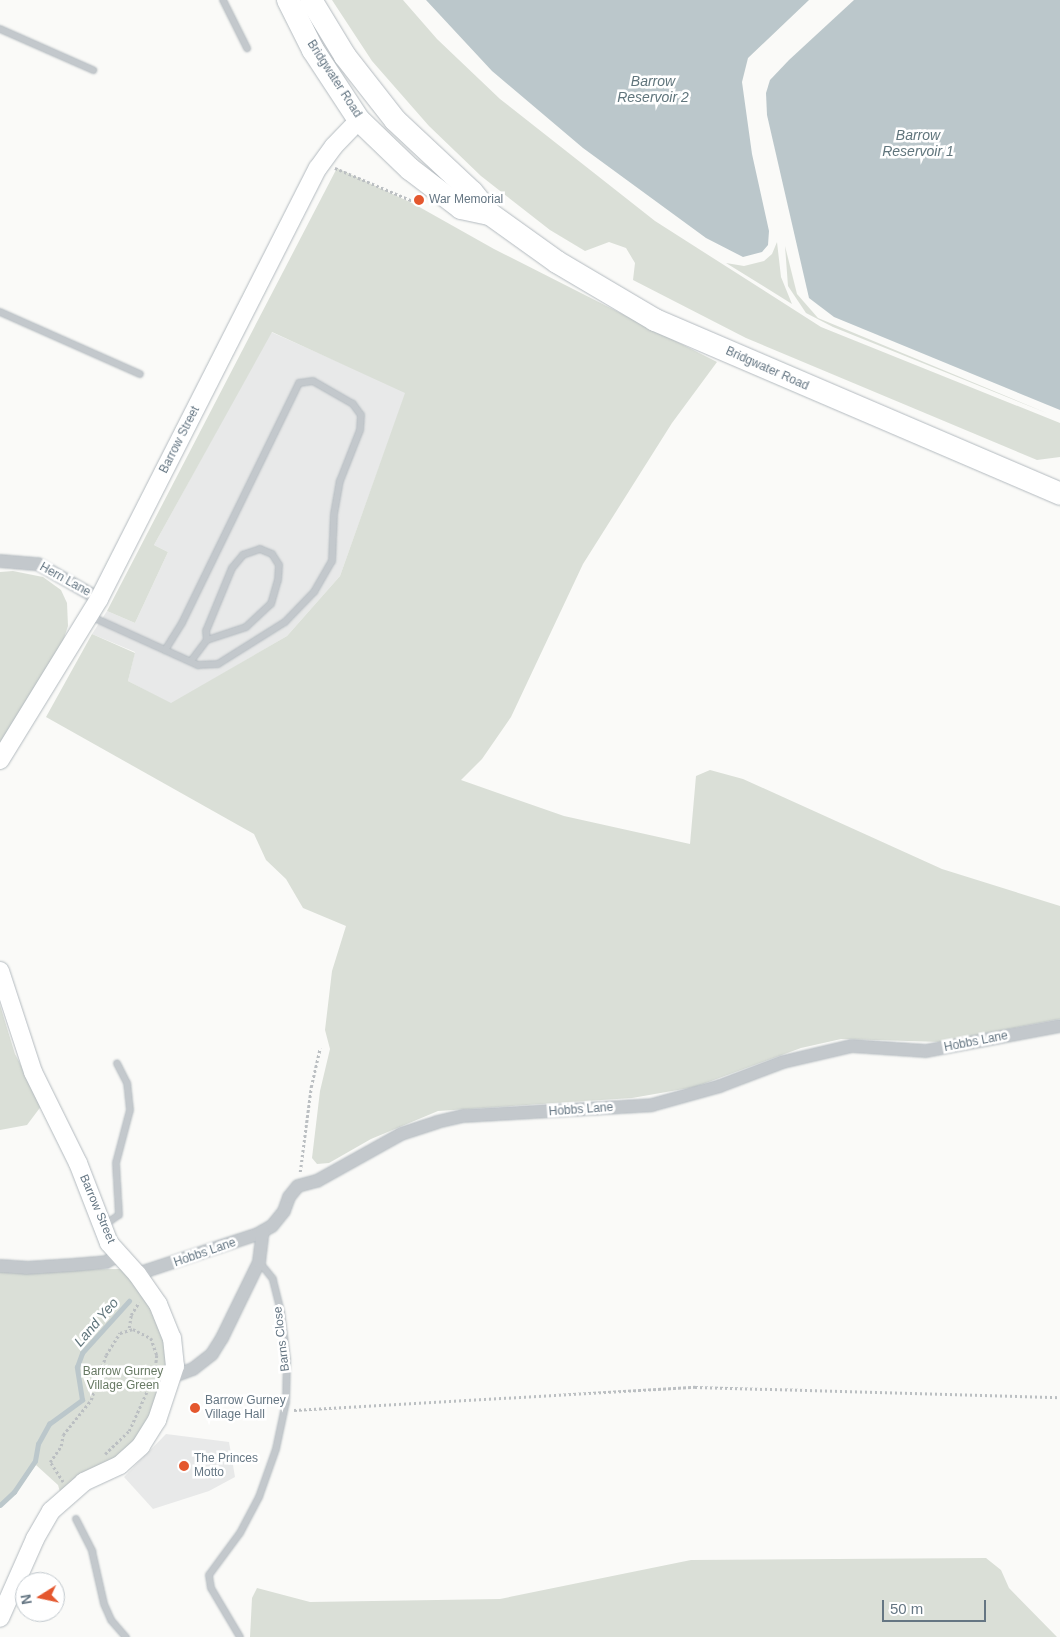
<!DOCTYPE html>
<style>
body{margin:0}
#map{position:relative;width:1060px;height:1637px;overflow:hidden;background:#fafaf8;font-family:Helvetica,sans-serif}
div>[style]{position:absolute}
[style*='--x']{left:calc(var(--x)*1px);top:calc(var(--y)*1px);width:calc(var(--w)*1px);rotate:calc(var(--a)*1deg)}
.built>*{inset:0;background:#e8e9e9}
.green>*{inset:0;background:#dadfd7}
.water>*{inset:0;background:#bbc7cb}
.stream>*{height:4.5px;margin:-2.25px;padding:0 2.25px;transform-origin:2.25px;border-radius:2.25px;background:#bbc7cb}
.path>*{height:2.5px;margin-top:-1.25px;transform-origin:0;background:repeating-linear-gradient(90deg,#bbbfc2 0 2.5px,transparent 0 5px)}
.roads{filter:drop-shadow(0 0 1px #b3babf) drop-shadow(0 0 1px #b3babf)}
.lane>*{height:6px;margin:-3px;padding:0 3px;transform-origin:3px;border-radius:3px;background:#c3c8cc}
.street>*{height:12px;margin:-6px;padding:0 6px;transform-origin:6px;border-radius:6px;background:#c3c8cc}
.secondary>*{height:18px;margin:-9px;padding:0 9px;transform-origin:9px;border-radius:9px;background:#fff}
.highway>*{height:22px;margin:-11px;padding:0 11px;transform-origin:11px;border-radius:11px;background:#fff}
.dots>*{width:14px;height:14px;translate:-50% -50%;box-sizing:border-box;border:2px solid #fff;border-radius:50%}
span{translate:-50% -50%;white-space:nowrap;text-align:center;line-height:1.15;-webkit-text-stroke:5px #fff;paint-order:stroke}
.street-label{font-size:12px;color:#657683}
.poi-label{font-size:12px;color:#657683}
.left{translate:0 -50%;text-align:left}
.park-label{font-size:12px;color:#687a64}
.water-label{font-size:14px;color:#60757c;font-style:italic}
.north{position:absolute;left:15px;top:1572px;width:50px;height:50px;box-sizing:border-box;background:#fff;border:1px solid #c1c8cd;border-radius:50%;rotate:260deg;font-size:14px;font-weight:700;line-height:20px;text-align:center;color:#657683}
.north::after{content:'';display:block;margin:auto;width:18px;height:22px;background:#e4572e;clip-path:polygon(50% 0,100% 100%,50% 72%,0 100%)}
.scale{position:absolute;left:882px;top:1600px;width:104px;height:22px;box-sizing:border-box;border:2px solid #657683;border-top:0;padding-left:6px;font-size:15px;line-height:18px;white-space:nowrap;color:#657683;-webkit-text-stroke:4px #fff;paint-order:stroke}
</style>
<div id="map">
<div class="built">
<i style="clip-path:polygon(271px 332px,406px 392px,340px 576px,287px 636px,171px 704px,128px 681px,135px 652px,92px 634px,107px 611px,135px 623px,168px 552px,154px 545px)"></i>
<i style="clip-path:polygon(166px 1434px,229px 1442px,235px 1477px,209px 1491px,153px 1509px,124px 1477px)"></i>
</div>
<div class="green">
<i style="clip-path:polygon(332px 0,403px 0,437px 39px,500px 99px,655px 221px,821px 327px,1060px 423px,1060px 457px,1037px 460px,746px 338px,633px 280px,635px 263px,626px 248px,609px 242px,585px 251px,550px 230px,481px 176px,429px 126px,372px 61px)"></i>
<i style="clip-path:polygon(337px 168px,414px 204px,494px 249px,717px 362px,672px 423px,583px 564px,511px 717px,482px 759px,461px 780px,564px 816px,690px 844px,696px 776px,710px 770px,743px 779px,942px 869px,1060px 906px,1060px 1019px,942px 1042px,841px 1039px,801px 1048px,695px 1087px,632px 1098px,438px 1111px,371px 1139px,329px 1163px,317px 1164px,312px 1158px,320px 1091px,330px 1049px,325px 1030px,332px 971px,346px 926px,303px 908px,286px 879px,266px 860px,254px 834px,46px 717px,92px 634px,135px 653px,128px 681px,171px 703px,287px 636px,340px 576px,405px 393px,272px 332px,154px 545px,168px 552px,135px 623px,107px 611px)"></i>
<i style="clip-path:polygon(777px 242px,781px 277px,792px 304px,726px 263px,744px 266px,764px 261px,772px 254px)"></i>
<i style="clip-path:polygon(785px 246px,797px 294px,818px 318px,1049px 414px,833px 327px,806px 313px,788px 286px)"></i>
<i style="clip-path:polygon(13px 571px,43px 577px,61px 590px,67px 603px,68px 626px,63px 641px,0 745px,0 572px)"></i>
<i style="clip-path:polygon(0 1005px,15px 1054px,42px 1105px,27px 1125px,0 1130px)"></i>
<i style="clip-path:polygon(121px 1269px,142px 1290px,163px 1333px,167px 1366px,153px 1415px,128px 1450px,61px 1495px,58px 1485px,36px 1465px,14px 1495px,0 1508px,0 1270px)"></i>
<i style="clip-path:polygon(986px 1558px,1001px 1570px,1009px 1588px,1057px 1637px,250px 1637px,252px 1598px,257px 1588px,310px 1602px,500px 1599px,691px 1560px)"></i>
</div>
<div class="water">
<i style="clip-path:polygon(426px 0,809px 0,748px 58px,742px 82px,752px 154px,769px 231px,768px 245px,762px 252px,743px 257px,706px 238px,583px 148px,492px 71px)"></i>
<i style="clip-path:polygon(854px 0,1060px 0,1060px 410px,834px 317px,809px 298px,767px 115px,766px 93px,770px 80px,789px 60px)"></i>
</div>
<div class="stream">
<i style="--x:0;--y:1505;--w:19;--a:-43"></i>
<i style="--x:14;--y:1492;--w:37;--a:-56"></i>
<i style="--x:35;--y:1461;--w:17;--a:-80"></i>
<i style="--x:38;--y:1444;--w:23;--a:-61"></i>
<i style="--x:49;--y:1424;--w:41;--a:-36"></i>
<i style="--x:82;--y:1400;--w:33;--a:-99"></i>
<i style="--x:77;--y:1367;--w:15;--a:-70"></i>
<i style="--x:82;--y:1353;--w:70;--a:-47.9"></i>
</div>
<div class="path">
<i style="--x:335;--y:168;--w:92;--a:23"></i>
<i style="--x:420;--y:204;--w:4;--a:-63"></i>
<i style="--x:300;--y:1172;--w:86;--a:-82.6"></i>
<i style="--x:311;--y:1087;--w:40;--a:-77"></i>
<i style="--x:129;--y:1328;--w:13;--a:-81"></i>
<i style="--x:131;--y:1315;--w:15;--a:-58"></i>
<i style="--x:294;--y:1410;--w:402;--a:-3.3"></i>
<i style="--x:695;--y:1387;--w:365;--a:1.6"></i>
<i style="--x:105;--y:1454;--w:33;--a:-44"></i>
<i style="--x:129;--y:1431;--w:56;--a:-65.7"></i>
<i style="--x:63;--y:1482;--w:24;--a:-123"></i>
<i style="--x:50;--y:1462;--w:19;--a:-55"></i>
<i style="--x:61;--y:1446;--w:11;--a:-80"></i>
<i style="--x:63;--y:1435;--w:45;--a:-51.3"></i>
<i style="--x:91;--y:1400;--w:47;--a:-71.6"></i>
<i style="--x:106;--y:1355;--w:26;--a:-58"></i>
<i style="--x:120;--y:1333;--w:14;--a:-17"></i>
<i style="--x:133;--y:1329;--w:20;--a:27"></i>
<i style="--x:151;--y:1338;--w:18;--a:71"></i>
<i style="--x:157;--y:1355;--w:18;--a:96"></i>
</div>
<div class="roads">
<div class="lane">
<i style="--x:223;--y:0;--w:54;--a:63.4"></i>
<i style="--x:0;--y:29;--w:102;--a:23.8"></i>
<i style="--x:0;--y:312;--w:153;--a:23.9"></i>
<i style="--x:90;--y:616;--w:119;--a:24.4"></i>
<i style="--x:198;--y:665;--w:20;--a:-3"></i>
<i style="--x:218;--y:664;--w:79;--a:-32.1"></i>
<i style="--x:285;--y:622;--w:42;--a:-46"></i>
<i style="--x:314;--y:592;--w:36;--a:-60"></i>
<i style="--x:332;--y:561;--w:47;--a:-87.6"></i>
<i style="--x:334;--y:514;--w:34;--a:-80"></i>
<i style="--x:340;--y:481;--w:55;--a:-68.6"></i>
<i style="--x:360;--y:430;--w:15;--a:-86"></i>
<i style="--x:361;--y:415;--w:14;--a:-126"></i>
<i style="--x:353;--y:404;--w:46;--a:-150.1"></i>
<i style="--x:313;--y:381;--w:14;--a:172"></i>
<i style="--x:299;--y:383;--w:267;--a:116"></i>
<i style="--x:182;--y:623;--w:32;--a:122"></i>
<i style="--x:191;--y:661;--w:26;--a:-53"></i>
<i style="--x:207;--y:640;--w:41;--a:-18.4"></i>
<i style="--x:246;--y:627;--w:34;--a:-43"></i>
<i style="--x:271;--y:604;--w:25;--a:-74"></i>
<i style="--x:278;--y:580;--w:15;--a:-86"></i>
<i style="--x:279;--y:565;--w:13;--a:-122"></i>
<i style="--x:272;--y:554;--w:13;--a:-157"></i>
<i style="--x:260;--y:549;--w:18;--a:161"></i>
<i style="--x:243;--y:555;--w:17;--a:130"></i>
<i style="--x:232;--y:568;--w:68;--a:112.4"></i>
<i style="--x:206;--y:631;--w:9;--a:84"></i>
<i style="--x:103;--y:1226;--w:19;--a:-35"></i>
<i style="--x:119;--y:1215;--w:52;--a:-93.3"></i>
<i style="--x:116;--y:1163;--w:55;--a:-75.2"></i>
<i style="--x:130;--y:1110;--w:27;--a:-96"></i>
<i style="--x:127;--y:1083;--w:22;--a:-117"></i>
<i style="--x:76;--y:1519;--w:36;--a:63"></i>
<i style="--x:92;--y:1551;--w:54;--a:77.2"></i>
<i style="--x:104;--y:1604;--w:17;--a:66"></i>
<i style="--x:111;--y:1620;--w:23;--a:49"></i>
<i style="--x:240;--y:1637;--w:57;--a:-120.6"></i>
<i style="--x:211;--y:1588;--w:13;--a:-99"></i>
<i style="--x:209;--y:1575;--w:52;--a:-53.6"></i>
<i style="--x:240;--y:1533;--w:41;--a:-62.2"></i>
<i style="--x:259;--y:1497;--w:51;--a:-70.5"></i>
<i style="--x:276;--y:1449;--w:48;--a:-78"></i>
<i style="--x:286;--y:1402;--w:42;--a:-88.6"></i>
<i style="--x:287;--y:1360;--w:48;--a:-97.1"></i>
<i style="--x:281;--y:1312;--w:34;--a:-104"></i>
<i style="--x:273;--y:1279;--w:22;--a:-129"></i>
</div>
<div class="street">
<i style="--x:0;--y:561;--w:38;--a:5"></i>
<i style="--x:38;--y:564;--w:70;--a:29.8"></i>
<i style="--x:0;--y:1266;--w:26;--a:4"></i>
<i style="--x:26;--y:1268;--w:47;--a:-3.7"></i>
<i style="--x:73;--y:1265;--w:33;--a:-5"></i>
<i style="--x:106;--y:1262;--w:15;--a:-28"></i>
<i style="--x:137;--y:1274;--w:127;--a:-18.3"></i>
<i style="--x:258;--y:1234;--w:16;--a:-30"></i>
<i style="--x:272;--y:1226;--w:19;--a:-51"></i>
<i style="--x:284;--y:1211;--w:15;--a:-70"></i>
<i style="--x:289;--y:1197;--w:14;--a:-51"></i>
<i style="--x:298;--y:1186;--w:20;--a:-15"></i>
<i style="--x:317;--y:1181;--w:96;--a:-29.2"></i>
<i style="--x:401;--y:1134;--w:38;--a:-18"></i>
<i style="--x:437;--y:1122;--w:28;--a:-13"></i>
<i style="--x:464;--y:1116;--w:188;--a:-3.3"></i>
<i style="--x:652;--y:1105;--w:71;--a:-15.6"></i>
<i style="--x:720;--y:1086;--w:67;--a:-20.9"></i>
<i style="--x:783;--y:1062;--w:71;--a:-13.1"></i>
<i style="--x:852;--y:1046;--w:74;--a:3.9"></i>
<i style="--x:926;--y:1051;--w:136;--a:-10.6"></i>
<i style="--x:172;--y:1377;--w:22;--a:-21"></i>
<i style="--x:193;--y:1369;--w:24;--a:-38"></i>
<i style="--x:212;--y:1354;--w:19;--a:-58"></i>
<i style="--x:222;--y:1338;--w:85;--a:-64"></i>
<i style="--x:259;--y:1262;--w:31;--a:-83"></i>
</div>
<div class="secondary">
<i style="--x:0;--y:760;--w:189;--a:-58.4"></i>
<i style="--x:99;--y:599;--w:483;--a:-63.1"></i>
<i style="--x:318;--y:168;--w:27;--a:-54"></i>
<i style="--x:334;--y:146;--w:36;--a:-46"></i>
<i style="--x:0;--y:971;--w:106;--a:71.9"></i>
<i style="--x:33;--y:1072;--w:102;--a:63.7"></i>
<i style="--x:78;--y:1163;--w:86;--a:68.8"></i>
<i style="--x:109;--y:1243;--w:42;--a:47.9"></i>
<i style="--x:137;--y:1274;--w:37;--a:55"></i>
<i style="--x:158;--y:1304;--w:37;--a:68"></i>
<i style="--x:172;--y:1338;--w:28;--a:84"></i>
<i style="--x:175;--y:1366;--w:57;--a:108.4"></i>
<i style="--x:157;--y:1420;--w:31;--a:122"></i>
<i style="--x:141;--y:1446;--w:28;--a:138"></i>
<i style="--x:120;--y:1465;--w:40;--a:155"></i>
<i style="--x:84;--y:1482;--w:44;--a:138.7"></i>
<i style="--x:51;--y:1511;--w:32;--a:120"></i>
<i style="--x:35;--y:1539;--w:86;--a:113.9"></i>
</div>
<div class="highway">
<i style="--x:288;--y:0;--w:56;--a:63.4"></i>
<i style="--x:313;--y:50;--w:84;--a:56.7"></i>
<i style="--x:359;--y:120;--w:71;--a:43.9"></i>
<i style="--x:410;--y:169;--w:64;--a:37.4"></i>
<i style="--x:461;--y:208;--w:30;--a:12"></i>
<i style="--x:311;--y:0;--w:66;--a:58.7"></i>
<i style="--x:345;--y:56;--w:81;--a:52"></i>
<i style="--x:395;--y:120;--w:105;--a:43.1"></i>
<i style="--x:472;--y:192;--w:28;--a:51"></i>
<i style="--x:490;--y:214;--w:82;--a:35.6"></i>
<i style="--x:557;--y:262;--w:114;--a:30.6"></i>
<i style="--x:655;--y:320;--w:441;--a:23.2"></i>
</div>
</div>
<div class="dots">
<i style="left:419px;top:200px;background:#e4572e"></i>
<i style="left:195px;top:1408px;background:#e4572e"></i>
<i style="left:184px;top:1466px;background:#e4572e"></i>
</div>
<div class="street-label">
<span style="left:334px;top:79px;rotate:57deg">Bridgwater Road</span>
<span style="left:767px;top:369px;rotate:24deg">Bridgwater Road</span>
<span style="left:180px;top:440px;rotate:-63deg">Barrow Street</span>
<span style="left:65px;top:580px;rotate:29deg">Hern Lane</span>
<span style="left:976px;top:1042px;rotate:-11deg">Hobbs Lane</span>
<span style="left:581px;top:1110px;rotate:-4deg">Hobbs Lane</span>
<span style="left:97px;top:1209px;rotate:67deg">Barrow Street</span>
<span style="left:205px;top:1253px;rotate:-19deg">Hobbs Lane</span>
<span style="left:282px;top:1339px;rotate:-97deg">Barns Close</span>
</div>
<div class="poi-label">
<span class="left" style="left:429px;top:200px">War Memorial</span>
<span class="left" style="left:205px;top:1408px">Barrow Gurney<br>Village Hall</span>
<span class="left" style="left:194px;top:1466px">The Princes<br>Motto</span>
</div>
<div class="park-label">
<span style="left:123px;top:1379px">Barrow Gurney<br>Village Green</span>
</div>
<div class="water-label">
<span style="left:653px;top:89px">Barrow<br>Reservoir 2</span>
<span style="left:918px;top:143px">Barrow<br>Reservoir 1</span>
<span style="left:96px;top:1322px;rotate:-49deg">Land Yeo</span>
</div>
<div class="north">N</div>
<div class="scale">50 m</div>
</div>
